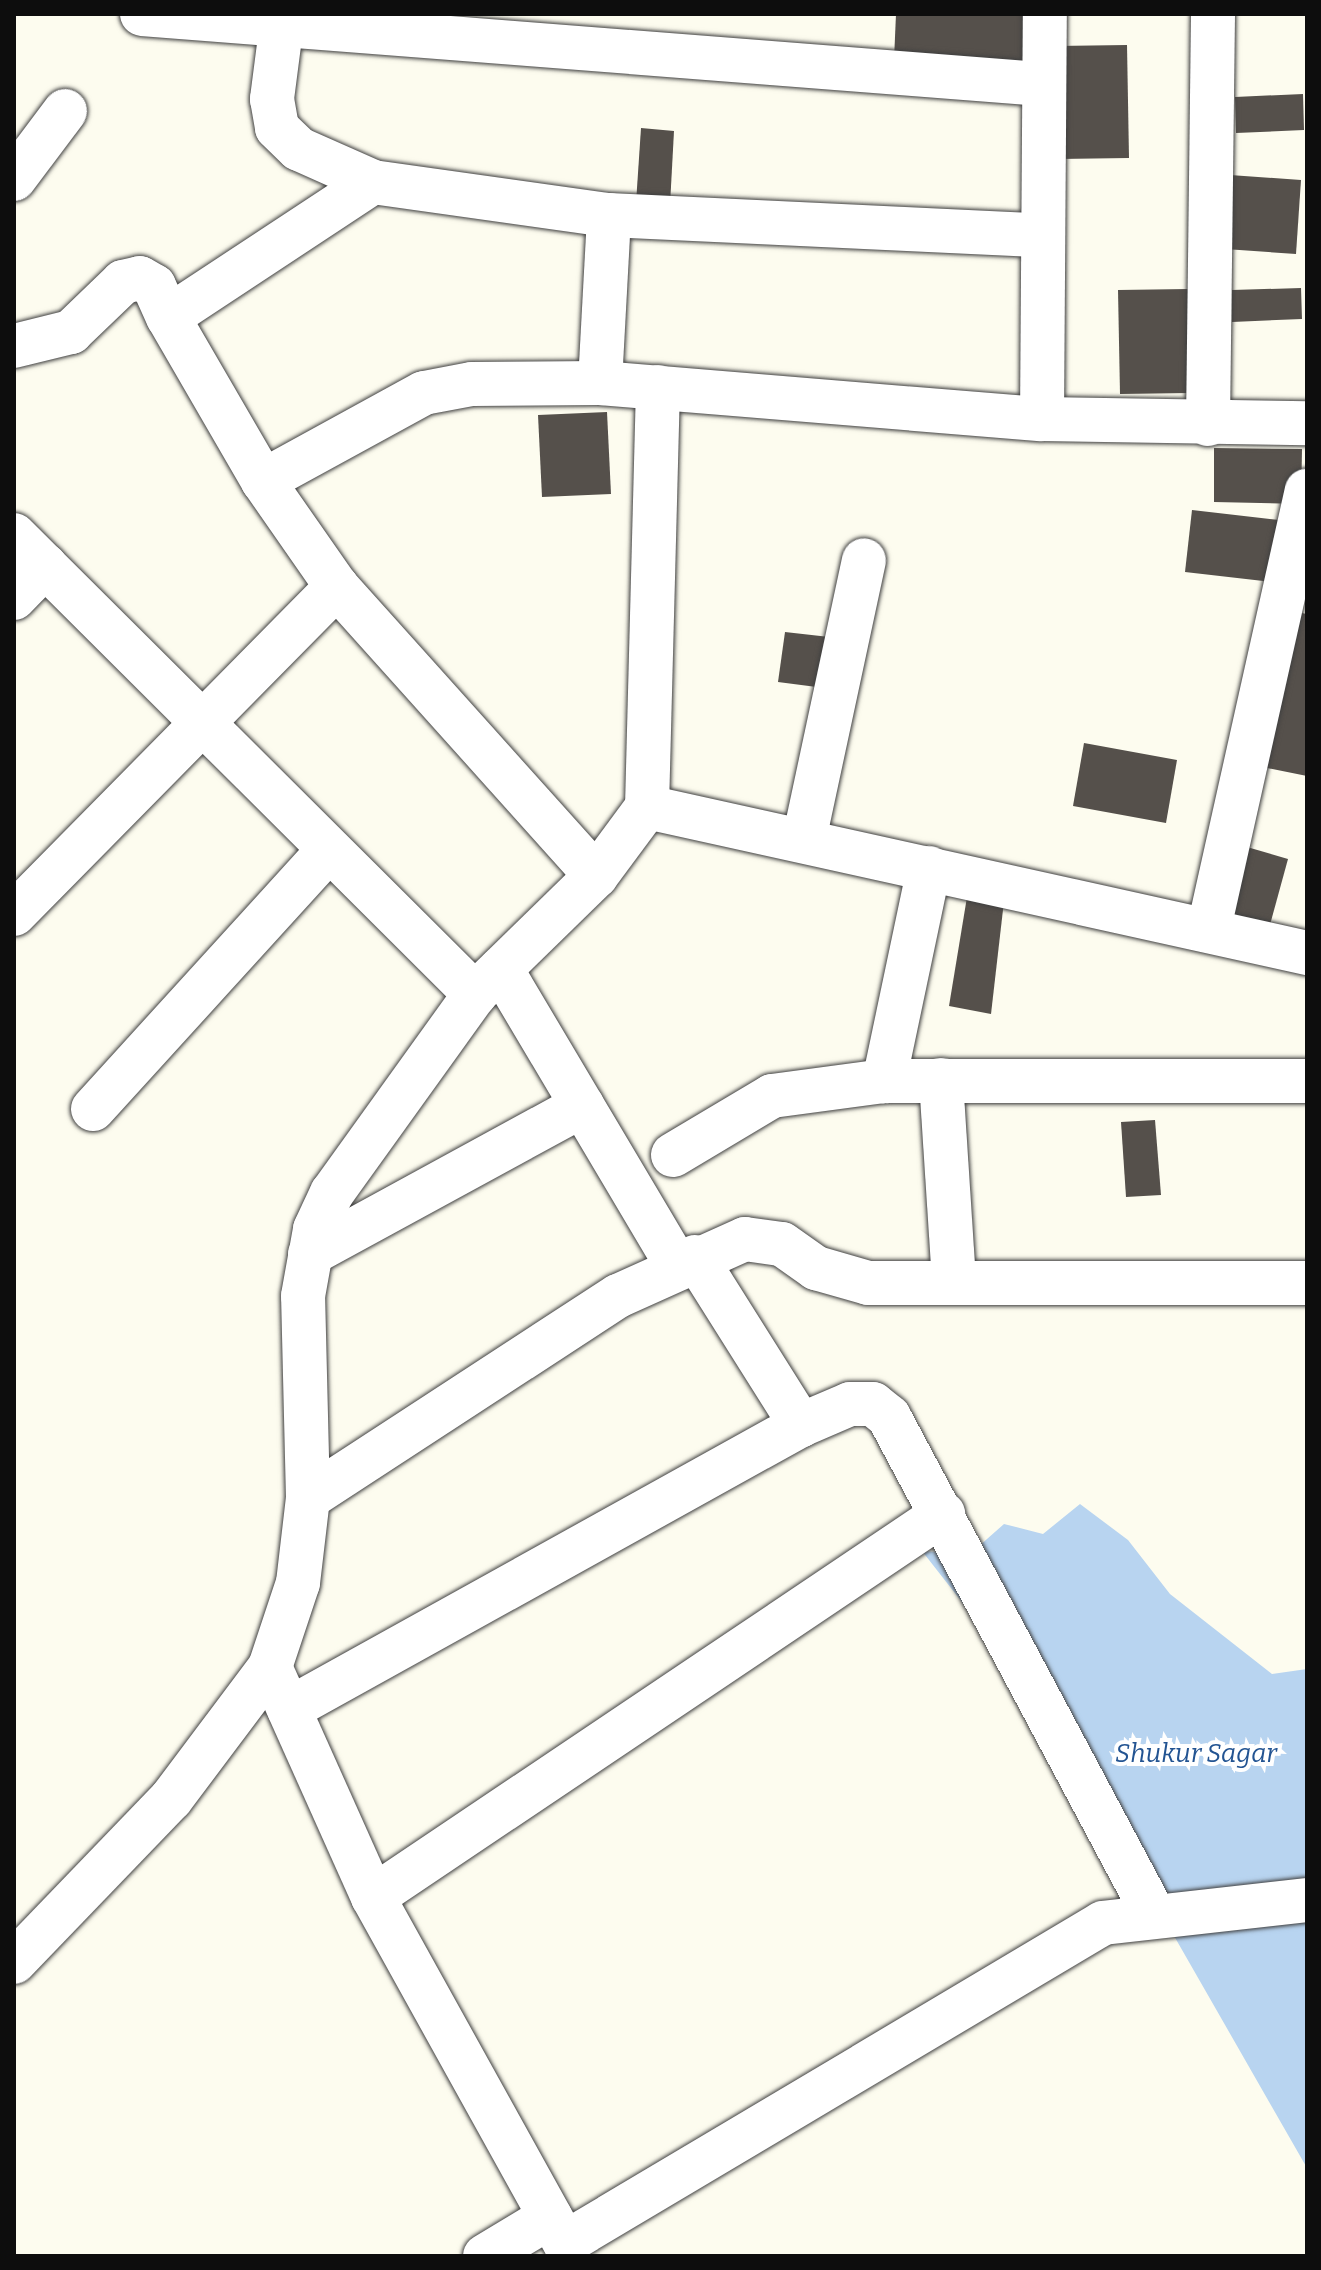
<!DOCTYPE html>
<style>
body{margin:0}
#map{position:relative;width:1321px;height:2270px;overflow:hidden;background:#fdfcef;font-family:Bitter,serif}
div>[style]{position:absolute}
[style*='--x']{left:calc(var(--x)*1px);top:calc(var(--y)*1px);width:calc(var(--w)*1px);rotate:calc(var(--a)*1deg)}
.water>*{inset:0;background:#b8d4f0}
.building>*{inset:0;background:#55504b}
.roads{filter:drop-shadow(0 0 2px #404040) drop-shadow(0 0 2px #404040)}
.street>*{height:44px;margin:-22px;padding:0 22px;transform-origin:22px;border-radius:22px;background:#fff}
span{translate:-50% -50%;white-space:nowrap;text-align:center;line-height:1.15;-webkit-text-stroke:8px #fff;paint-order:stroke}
.water-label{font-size:26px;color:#235492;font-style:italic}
.frame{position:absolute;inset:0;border:16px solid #0d0d0d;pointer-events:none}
</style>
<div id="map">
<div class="water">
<i style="clip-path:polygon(1080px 1504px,1128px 1540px,1170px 1594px,1272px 1674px,1307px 1669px,1307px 2168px,1040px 1702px,922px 1551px,970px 1554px,1004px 1524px,1043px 1534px)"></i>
</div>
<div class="building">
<i style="clip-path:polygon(896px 14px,1028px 14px,1026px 64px,894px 60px)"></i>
<i style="clip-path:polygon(1127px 45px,1129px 158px,1059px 159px,1056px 46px)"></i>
<i style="clip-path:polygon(1303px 94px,1304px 130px,1236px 133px,1235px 97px)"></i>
<i style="clip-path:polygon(641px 128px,674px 131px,670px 205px,636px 203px)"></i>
<i style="clip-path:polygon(1230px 175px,1301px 180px,1296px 254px,1225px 249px)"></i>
<i style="clip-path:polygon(1301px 288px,1302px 319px,1232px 322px,1232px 290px)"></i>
<i style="clip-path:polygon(1188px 289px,1190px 393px,1120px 394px,1118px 290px)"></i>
<i style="clip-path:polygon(607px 412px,611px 494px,542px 497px,538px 415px)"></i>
<i style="clip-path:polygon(1214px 448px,1302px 449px,1301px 504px,1214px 502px)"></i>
<i style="clip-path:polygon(1192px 510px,1279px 520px,1272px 582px,1185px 572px)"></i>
<i style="clip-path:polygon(1296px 612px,1307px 614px,1307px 776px,1267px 768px)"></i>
<i style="clip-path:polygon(785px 632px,838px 638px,832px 689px,778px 682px)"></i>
<i style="clip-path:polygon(1084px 743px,1177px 760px,1166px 823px,1073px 806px)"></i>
<i style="clip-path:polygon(1247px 847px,1288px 859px,1268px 932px,1227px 921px)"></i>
<i style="clip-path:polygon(967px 897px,1004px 901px,991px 1014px,949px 1006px)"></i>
<i style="clip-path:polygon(1155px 1120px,1161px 1195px,1126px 1197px,1121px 1122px)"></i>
</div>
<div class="roads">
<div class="street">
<i style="--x:142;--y:14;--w:903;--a:4.45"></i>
<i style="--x:283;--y:14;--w:86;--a:97.4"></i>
<i style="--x:272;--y:99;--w:29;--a:80"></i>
<i style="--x:277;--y:128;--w:30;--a:44"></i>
<i style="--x:299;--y:149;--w:81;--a:24"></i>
<i style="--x:373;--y:182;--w:238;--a:8"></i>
<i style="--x:609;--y:215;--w:432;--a:2.7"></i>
<i style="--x:14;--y:179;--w:85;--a:-53.1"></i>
<i style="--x:373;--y:182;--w:245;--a:146.6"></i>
<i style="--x:168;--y:317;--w:190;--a:59.9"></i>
<i style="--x:263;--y:481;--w:129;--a:55.1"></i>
<i style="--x:337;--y:587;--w:388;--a:48.1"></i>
<i style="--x:14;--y:346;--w:59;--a:-13.8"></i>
<i style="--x:71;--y:332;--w:72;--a:-43.9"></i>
<i style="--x:123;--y:282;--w:17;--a:-13"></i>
<i style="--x:140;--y:278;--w:16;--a:30"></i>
<i style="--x:154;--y:286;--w:34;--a:66"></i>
<i style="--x:600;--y:383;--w:168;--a:-86.9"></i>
<i style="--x:1042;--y:419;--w:405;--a:-89.6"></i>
<i style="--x:1208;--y:424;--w:410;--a:-89.3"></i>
<i style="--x:263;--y:481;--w:183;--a:-28.7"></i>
<i style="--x:424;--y:393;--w:49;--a:-10.6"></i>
<i style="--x:472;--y:384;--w:128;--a:-0.4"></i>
<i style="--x:600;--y:383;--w:443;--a:4.7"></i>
<i style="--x:1042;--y:419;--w:265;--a:0.9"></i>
<i style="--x:14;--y:535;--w:651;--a:44.88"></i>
<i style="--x:14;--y:598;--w:45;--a:-45.9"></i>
<i style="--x:647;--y:807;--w:420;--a:-88.5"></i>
<i style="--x:804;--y:840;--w:286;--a:-77.9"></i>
<i style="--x:929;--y:868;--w:218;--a:101.9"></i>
<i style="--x:884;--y:1081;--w:423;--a:0"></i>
<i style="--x:14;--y:914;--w:460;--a:-45.4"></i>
<i style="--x:1209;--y:928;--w:448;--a:-77.4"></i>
<i style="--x:501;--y:969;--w:345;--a:59.3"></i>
<i style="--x:941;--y:1080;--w:201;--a:86.3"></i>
<i style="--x:93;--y:1109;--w:348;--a:-47.7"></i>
<i style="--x:673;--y:1155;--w:115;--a:-30.8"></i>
<i style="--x:772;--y:1096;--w:113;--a:-7.6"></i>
<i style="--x:310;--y:1254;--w:310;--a:-28.6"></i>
<i style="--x:695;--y:1257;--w:199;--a:57.8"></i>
<i style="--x:801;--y:1425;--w:53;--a:-23.2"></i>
<i style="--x:850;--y:1404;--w:23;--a:0"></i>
<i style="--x:873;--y:1404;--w:21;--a:39"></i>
<i style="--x:889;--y:1417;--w:564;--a:61.98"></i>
<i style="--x:308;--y:1498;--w:370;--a:-33.1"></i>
<i style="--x:618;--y:1296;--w:139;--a:-24.2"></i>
<i style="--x:745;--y:1239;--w:37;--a:8"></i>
<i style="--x:782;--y:1244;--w:42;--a:35.2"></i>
<i style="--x:816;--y:1268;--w:54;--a:16.1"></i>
<i style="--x:868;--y:1283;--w:439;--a:0"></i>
<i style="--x:270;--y:1667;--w:252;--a:65.9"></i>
<i style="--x:373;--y:1897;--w:396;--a:61"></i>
<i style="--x:565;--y:2243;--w:626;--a:-30.74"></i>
<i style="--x:1103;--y:1923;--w:205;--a:-6.4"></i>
<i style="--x:289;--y:1709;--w:585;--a:-29.02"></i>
<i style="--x:373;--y:1897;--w:687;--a:-33.9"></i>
<i style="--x:14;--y:1962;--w:226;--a:-46.1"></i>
<i style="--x:171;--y:1799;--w:165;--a:-53.1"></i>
<i style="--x:270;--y:1667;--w:89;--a:-71.6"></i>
<i style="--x:298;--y:1583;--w:86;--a:-83.3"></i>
<i style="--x:308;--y:1498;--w:202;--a:-91.4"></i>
<i style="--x:303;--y:1296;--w:68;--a:-79.8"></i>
<i style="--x:315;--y:1229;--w:40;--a:-65"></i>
<i style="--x:332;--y:1193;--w:245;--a:-54.3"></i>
<i style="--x:475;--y:994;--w:169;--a:-44.3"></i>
<i style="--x:596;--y:876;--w:86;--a:-53.5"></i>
<i style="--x:647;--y:807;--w:676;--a:12.47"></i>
<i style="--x:485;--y:2256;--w:76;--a:-31"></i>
</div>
</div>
<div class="water-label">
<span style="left:1196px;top:1754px">Shukur Sagar</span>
</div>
<div class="frame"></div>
</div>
